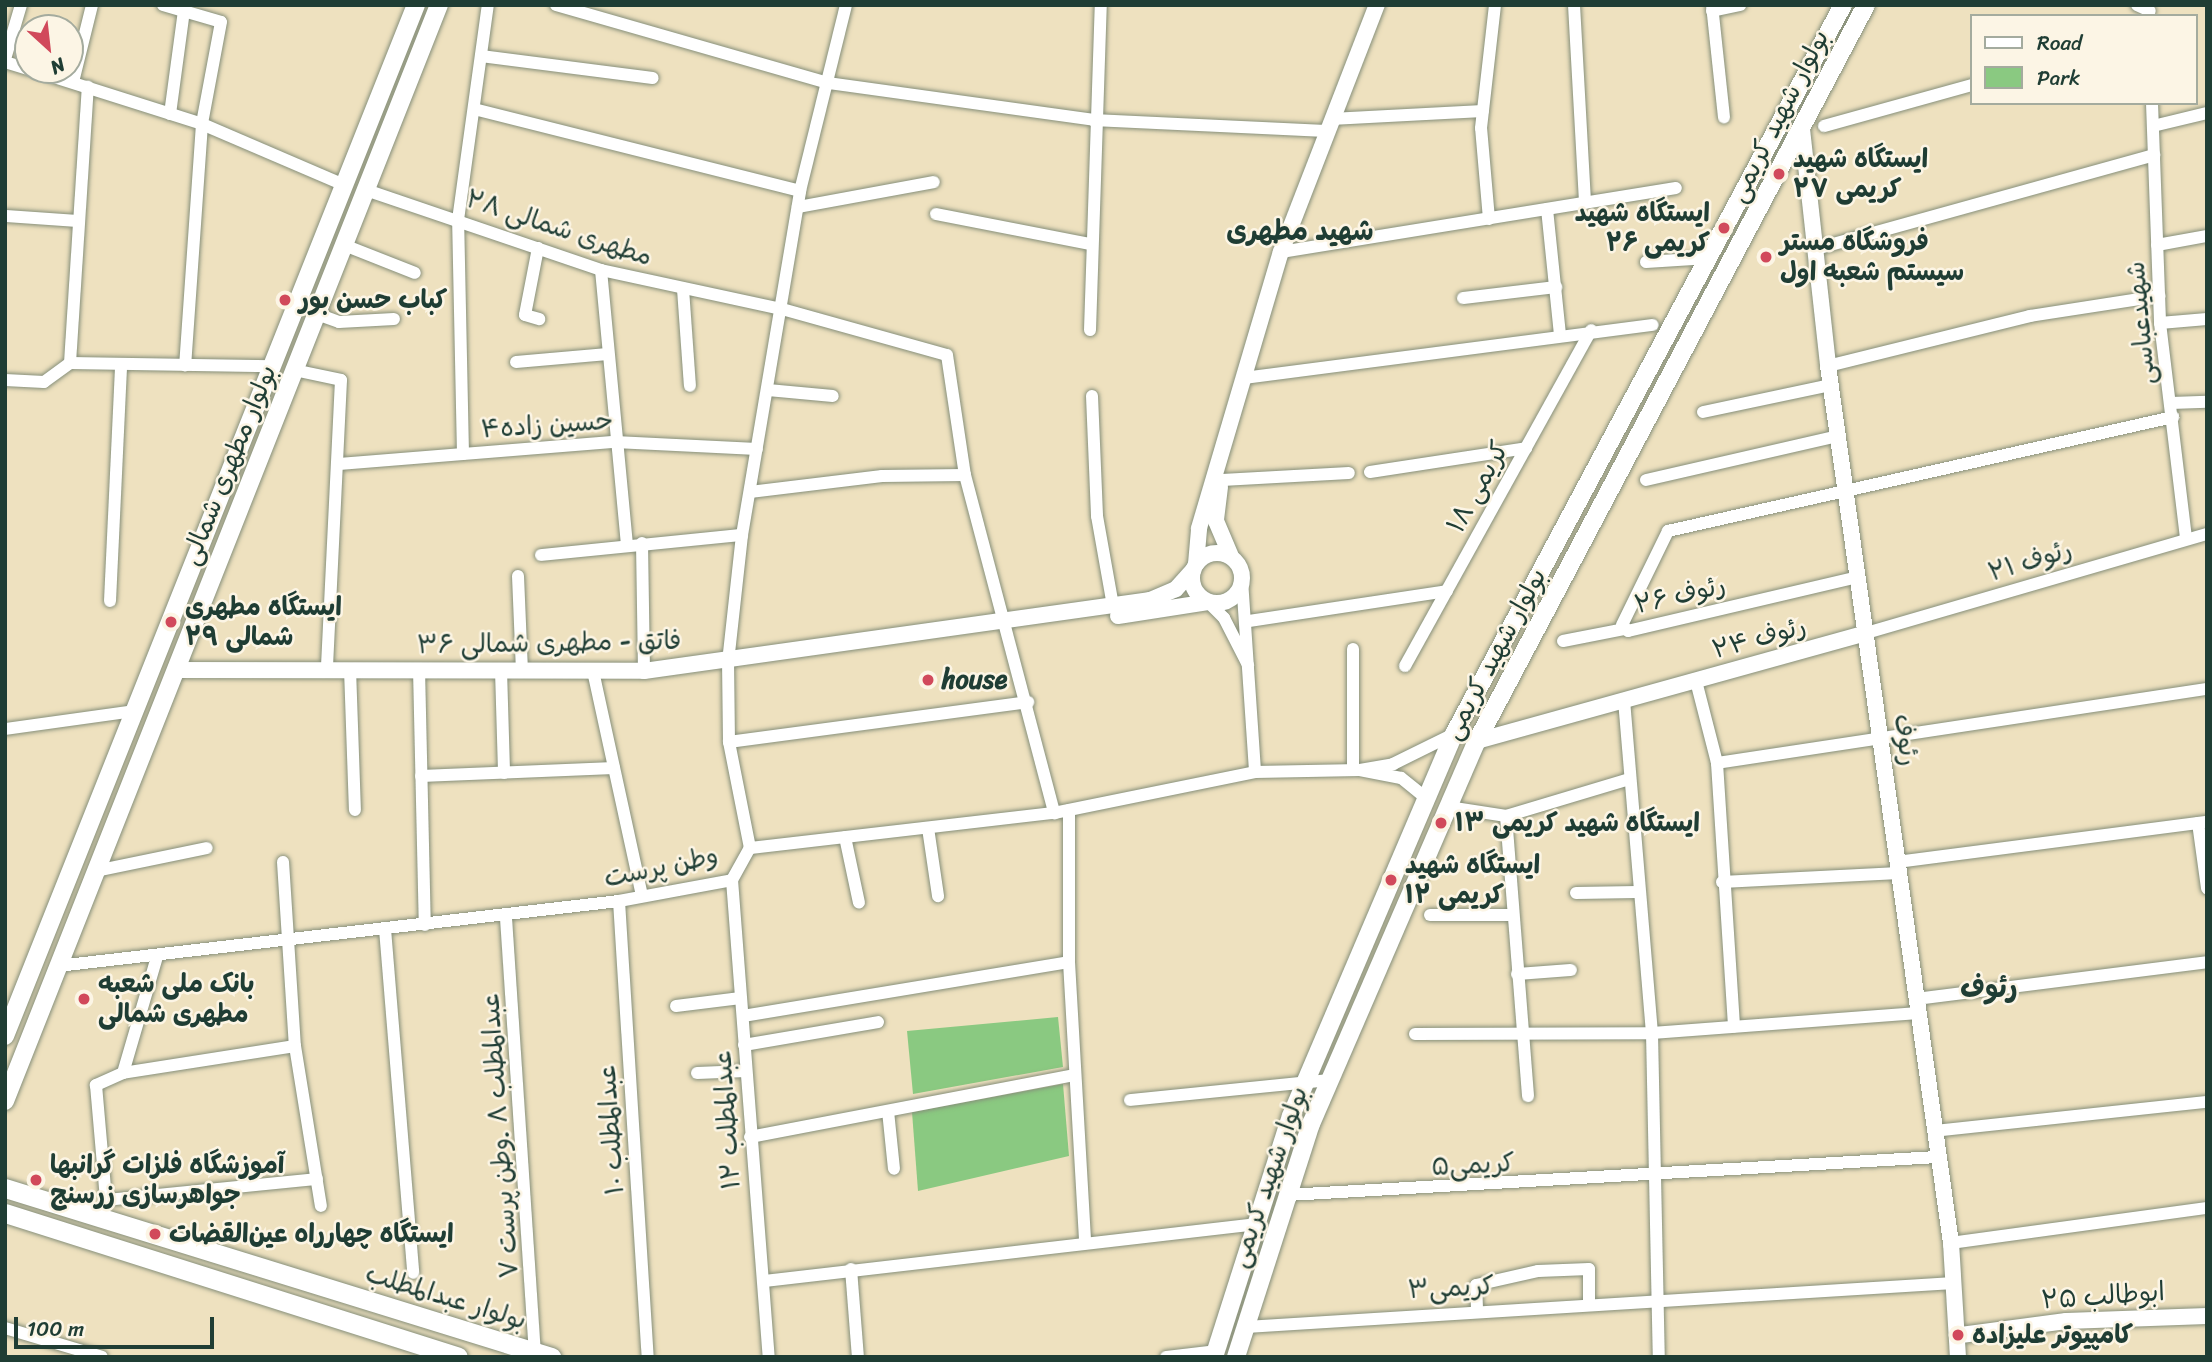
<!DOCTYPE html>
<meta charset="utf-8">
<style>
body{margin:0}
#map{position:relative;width:2212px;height:1362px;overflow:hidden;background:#eee1bf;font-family:Sriracha,"Playpen Sans Arabic",sans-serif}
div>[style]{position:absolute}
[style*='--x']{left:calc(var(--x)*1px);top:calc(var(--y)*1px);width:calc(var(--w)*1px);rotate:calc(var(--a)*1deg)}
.green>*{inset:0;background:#8ac981}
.roads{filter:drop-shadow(0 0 2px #868f7a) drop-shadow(0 0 2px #868f7a)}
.minor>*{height:12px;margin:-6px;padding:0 6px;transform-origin:6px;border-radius:6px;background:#fff}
.tertiary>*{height:16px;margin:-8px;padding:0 8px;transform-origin:8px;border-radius:8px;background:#fff}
.tertiary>.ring{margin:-8px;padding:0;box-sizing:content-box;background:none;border:16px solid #fff;border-radius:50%}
.secondary>*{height:18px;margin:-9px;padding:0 9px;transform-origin:9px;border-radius:9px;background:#fff}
.primary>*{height:19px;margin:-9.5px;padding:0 9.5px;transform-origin:9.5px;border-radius:9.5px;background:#fff}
.dots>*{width:19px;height:19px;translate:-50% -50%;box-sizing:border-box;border:4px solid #fcf5e5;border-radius:50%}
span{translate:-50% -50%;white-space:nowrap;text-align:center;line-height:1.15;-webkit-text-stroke:5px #fcf5e5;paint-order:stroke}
.street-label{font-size:26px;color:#1f3d34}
.poi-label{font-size:26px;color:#1f3d34;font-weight:700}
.left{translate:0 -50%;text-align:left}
.right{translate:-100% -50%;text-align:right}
.neighbourhood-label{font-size:28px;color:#1f3d34;font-weight:700}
.frame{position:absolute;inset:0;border:7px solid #1f3d34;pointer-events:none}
.legend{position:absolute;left:1970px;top:14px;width:228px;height:91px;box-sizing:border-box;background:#fcf5e5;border:2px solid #a4ab9e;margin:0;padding:9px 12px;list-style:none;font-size:21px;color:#1f3d34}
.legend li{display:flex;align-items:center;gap:14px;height:35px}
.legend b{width:35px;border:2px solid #a4ab9e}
.north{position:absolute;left:14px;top:14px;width:70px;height:70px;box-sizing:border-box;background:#fcf5e5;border:2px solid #a4ab9e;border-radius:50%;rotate:153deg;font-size:19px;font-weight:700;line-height:28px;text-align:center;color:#1f3d34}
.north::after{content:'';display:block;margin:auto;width:24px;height:32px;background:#d1495b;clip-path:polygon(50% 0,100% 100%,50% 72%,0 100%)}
.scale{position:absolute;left:14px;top:1317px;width:200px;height:32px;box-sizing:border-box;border:4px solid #1f3d34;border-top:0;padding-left:9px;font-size:21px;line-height:24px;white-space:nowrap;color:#1f3d34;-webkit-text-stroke:5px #fcf5e5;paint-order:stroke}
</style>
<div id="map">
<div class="green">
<i style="clip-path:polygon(1058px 1017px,1063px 1067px,913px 1094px,907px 1031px)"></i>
<i style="clip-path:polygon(1063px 1084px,1069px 1156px,918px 1191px,912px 1112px)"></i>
</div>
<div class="roads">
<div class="minor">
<i style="--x:163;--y:5;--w:60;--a:16.3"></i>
<i style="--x:221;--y:22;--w:104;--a:100.6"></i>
<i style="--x:202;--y:124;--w:242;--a:94"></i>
<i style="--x:556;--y:5;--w:283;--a:16"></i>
<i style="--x:828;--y:83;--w:268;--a:7.9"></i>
<i style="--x:1093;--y:120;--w:233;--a:2.7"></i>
<i style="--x:1574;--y:5;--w:198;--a:86.8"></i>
<i style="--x:1712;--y:5;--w:113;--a:83.9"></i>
<i style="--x:2137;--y:5;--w:14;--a:25"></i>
<i style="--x:1712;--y:11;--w:29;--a:-12"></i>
<i style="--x:481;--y:56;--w:173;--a:7.3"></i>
<i style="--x:5;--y:59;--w:56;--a:-73.5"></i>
<i style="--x:5;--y:62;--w:24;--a:17"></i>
<i style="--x:32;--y:70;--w:178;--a:17.6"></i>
<i style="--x:202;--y:124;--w:155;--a:23.2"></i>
<i style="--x:73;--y:82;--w:79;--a:-76.1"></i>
<i style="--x:2152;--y:103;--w:220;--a:87.9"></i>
<i style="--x:2160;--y:323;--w:217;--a:83.1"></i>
<i style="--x:474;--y:109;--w:336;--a:14.1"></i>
<i style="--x:170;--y:114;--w:104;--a:-82.3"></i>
<i style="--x:1331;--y:119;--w:152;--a:-3"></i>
<i style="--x:1824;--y:126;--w:154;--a:-15.5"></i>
<i style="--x:2153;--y:126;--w:56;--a:-13.5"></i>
<i style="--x:366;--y:190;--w:248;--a:18.8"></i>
<i style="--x:601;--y:270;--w:185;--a:12.2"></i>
<i style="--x:782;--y:309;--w:171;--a:15.6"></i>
<i style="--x:947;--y:355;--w:121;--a:81.5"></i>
<i style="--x:965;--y:475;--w:350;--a:75.2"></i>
<i style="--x:798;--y:207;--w:138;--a:-10.4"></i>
<i style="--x:1547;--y:209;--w:126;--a:84.1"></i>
<i style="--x:936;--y:214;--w:158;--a:11"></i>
<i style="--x:5;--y:216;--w:74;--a:3.9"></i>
<i style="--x:1489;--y:219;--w:91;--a:-95"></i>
<i style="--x:1481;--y:128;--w:124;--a:-83.5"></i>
<i style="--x:344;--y:245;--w:76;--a:21.5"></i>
<i style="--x:2157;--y:245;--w:51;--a:-10.2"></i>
<i style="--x:538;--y:248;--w:68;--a:101"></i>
<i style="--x:525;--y:315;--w:15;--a:16"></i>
<i style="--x:1819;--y:248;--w:348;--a:-15.5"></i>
<i style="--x:1281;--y:252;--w:400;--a:-9.2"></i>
<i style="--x:1646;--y:262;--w:63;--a:-3.6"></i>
<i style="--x:601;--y:270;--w:276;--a:84.6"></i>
<i style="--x:683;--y:289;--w:97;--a:85.9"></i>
<i style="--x:1463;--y:298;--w:94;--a:-6.7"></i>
<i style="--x:317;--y:314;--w:23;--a:20"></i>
<i style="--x:339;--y:322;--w:55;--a:-3.1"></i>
<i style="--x:2160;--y:323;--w:47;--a:-4.9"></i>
<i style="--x:1090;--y:330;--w:325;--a:-88.1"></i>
<i style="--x:516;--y:362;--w:92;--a:-5"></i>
<i style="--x:70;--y:363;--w:277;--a:-86.3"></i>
<i style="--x:1828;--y:366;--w:208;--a:-13.9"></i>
<i style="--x:2030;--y:316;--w:131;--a:-8.8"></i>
<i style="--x:294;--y:370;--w:48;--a:12"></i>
<i style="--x:341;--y:380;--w:289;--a:92.8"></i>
<i style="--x:1244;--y:378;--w:412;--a:-7.4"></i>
<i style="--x:5;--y:380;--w:39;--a:3"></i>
<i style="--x:44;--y:382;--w:32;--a:-36"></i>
<i style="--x:70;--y:363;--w:202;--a:0.9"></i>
<i style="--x:768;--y:390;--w:65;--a:5.3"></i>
<i style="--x:1092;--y:396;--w:120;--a:87.6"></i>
<i style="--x:1097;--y:516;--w:91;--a:79.9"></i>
<i style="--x:2171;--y:403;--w:36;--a:-2"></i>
<i style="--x:1703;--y:412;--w:131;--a:-11.9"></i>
<i style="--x:463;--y:454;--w:234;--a:-91.2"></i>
<i style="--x:458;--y:220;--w:217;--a:-82.1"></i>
<i style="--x:339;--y:464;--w:277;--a:-4.6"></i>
<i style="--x:615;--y:442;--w:142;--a:2.8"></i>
<i style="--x:1370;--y:472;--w:158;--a:-8.7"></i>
<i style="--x:1222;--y:480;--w:127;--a:-3.2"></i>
<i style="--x:1646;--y:480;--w:197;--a:-12.9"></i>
<i style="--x:750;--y:492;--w:133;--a:-6.9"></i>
<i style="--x:882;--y:476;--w:83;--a:-0.7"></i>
<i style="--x:642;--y:543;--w:128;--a:89.1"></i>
<i style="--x:541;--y:555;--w:202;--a:-5.7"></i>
<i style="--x:518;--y:576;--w:94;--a:87.6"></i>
<i style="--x:1858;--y:577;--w:236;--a:166.8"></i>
<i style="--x:1628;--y:631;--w:8;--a:-135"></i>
<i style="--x:1622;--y:625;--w:105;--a:-63.9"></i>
<i style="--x:1668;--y:531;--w:518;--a:-12.72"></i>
<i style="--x:1242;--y:580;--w:192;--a:86.1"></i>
<i style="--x:110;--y:601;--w:237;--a:-87.3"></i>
<i style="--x:1208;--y:602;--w:23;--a:45"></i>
<i style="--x:1224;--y:618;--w:53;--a:62.9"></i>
<i style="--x:1249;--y:621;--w:200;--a:-8.6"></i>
<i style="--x:1866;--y:633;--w:355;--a:-16.2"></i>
<i style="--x:1563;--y:641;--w:62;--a:-11.1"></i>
<i style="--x:1353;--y:649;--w:121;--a:90"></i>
<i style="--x:1405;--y:666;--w:384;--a:-61"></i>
<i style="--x:350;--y:669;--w:141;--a:88"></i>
<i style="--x:419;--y:669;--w:256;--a:88.7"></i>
<i style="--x:501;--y:670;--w:103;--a:88.3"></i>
<i style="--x:593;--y:671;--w:230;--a:77.7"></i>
<i style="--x:1696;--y:681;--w:85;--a:75.6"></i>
<i style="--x:1717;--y:763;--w:264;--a:86.3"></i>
<i style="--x:1624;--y:700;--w:334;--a:85.2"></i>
<i style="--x:1652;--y:1033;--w:324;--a:88.8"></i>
<i style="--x:5;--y:729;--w:131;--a:-7.9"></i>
<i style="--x:729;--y:742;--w:302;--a:-7.6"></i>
<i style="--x:1717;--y:763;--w:496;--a:-8.6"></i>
<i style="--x:421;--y:776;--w:193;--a:-2.4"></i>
<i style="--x:1426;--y:798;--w:32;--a:-141"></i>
<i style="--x:1401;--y:778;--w:42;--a:-169"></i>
<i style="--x:1360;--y:770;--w:34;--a:-10"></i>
<i style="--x:1393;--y:764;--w:68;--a:-26.2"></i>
<i style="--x:1448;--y:807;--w:59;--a:8.8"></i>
<i style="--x:1506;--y:816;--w:128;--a:-16.7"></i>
<i style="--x:1069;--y:810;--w:152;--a:90"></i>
<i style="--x:1069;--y:962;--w:281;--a:86.7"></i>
<i style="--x:1506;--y:816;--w:281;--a:85.5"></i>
<i style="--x:2198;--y:823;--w:66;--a:82.1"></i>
<i style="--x:928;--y:828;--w:69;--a:81.6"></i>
<i style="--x:845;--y:837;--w:67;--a:78"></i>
<i style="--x:750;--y:848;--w:108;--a:-101.2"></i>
<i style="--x:729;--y:742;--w:80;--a:-90.7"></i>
<i style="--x:728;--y:662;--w:128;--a:-83.7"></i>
<i style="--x:742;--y:535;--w:349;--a:-80.4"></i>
<i style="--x:800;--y:191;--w:192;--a:-76.1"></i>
<i style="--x:750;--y:848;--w:306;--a:-6.6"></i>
<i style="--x:1054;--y:813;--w:205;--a:-11.5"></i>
<i style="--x:1255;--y:772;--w:105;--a:-1.1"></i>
<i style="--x:283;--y:862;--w:184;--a:86.3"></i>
<i style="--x:295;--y:1046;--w:162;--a:80.8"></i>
<i style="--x:1897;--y:862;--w:313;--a:-7.4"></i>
<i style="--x:96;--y:871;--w:113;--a:-11.7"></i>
<i style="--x:732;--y:880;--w:478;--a:85.6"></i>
<i style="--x:1722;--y:882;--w:177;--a:-2.9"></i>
<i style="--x:1576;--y:893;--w:61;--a:-0.9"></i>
<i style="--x:619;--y:901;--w:457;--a:86.4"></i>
<i style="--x:1430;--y:915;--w:81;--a:0"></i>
<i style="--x:506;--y:918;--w:435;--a:86.2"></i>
<i style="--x:385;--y:929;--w:345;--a:85.3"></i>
<i style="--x:58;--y:966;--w:565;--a:-6.61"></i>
<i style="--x:619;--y:901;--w:115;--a:-10.5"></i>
<i style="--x:732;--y:880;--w:37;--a:-61"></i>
<i style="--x:1517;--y:974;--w:54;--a:-4.2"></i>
<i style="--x:1916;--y:999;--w:293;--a:-7.2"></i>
<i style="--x:676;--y:1006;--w:65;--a:-7"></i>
<i style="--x:743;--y:1016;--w:330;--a:-9.4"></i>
<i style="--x:1415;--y:1034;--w:237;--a:-0.2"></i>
<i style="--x:1652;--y:1033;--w:267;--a:-4.3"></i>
<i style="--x:744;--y:1045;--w:136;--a:-9.7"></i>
<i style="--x:295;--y:1046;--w:174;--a:171.1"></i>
<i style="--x:123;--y:1073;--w:30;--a:156"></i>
<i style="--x:96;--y:1085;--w:115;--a:85"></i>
<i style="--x:106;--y:1200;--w:212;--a:-5.7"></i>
<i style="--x:123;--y:1073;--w:121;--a:-73.7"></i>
<i style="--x:697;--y:1073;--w:49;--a:-2.3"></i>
<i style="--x:1130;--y:1100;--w:202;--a:-5.7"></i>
<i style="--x:888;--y:1111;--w:58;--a:84.1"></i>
<i style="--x:1934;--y:1131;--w:275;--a:-6.1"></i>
<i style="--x:750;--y:1137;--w:331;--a:-10.8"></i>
<i style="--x:1288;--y:1195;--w:650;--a:-3.35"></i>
<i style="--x:1951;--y:1243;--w:258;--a:-7.8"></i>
<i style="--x:851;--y:1269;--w:88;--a:85.5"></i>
<i style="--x:764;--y:1281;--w:495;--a:-6.6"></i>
<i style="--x:1477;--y:1309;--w:24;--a:-92"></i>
<i style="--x:1476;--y:1285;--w:64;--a:-12.7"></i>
<i style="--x:1538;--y:1271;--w:51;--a:-2.2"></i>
<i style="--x:1589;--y:1269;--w:35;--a:90"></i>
<i style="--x:1246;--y:1327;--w:709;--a:-3.56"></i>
<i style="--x:5;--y:1328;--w:101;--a:16.6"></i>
<i style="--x:1166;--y:1357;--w:50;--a:-6.8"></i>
</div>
<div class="tertiary">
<i style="--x:1802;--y:129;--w:238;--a:83.7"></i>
<i style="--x:1828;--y:366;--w:886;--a:82.02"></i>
<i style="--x:1951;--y:1243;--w:114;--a:86.5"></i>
<i style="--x:1220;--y:487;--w:34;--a:97"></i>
<i style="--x:1216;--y:521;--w:39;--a:67"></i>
<i class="ring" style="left:1192px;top:553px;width:34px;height:34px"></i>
<i style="--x:1196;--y:564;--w:36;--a:-85"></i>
<i style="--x:1199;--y:528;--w:288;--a:-73.5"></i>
<i style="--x:1281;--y:252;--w:265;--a:-68.8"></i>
<i style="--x:1118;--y:616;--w:91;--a:-8.8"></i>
<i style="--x:176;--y:670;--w:468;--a:0.1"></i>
<i style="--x:644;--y:671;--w:511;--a:-7.99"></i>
<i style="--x:1150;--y:600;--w:28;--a:-23"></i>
<i style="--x:1176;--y:589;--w:25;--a:-48"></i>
<i style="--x:1477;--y:741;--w:404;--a:-15.5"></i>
<i style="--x:1961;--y:1335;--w:106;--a:-7.6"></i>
<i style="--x:2066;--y:1321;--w:141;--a:-2"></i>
</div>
<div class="secondary">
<i style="--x:5;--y:1036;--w:1110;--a:-68.27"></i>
<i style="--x:5;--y:1101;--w:1179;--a:-68.4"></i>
<i style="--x:1214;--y:1357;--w:253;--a:-72.3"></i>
<i style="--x:1291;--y:1116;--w:415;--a:-66.9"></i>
<i style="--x:1454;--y:734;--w:826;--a:-61.92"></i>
<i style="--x:1236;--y:1357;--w:245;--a:-72.2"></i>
<i style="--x:1311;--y:1124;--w:417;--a:-66.6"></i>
<i style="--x:1477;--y:741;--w:832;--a:-62.14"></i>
</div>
<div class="primary">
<i style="--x:5;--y:1188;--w:572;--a:17.2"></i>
<i style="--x:5;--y:1213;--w:475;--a:17.6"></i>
</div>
</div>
<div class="dots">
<i style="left:1779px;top:174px;background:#d1495b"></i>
<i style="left:1724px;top:228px;background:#d1495b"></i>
<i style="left:1766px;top:257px;background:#d1495b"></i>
<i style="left:285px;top:300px;background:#d1495b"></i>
<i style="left:171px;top:622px;background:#d1495b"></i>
<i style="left:928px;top:680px;background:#d1495b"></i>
<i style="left:1441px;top:823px;background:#d1495b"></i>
<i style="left:1391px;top:880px;background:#d1495b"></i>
<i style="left:84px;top:999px;background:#d1495b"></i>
<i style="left:36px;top:1180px;background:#d1495b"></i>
<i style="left:155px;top:1234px;background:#d1495b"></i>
<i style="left:1958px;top:1335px;background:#d1495b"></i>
</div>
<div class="street-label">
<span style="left:1779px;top:116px;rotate:-63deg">بولوار شهید کریمی</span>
<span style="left:559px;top:228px;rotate:18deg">مطهری شمالی ۲۸</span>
<span style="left:2141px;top:323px;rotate:-95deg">شهیدعباسی</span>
<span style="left:547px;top:425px;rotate:-4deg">حسین زاده۴</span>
<span style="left:229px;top:465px;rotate:-68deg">بولوار مطهری شمالی</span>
<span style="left:1478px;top:487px;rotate:-61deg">کریمی ۱۸</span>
<span style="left:2030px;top:561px;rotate:-17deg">رئوف ۲۱</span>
<span style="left:1680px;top:595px;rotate:-13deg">رئوف ۲۶</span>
<span style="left:1759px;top:638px;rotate:-15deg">رئوف ۲۴</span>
<span style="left:549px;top:643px;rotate:-1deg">فاتق - مطهری شمالی ۳۶</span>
<span style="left:1495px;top:654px;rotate:-62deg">بولوار شهید کریمی</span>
<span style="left:1906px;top:740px;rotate:82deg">رئوف</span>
<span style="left:661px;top:867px;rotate:-12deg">وطن پرست</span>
<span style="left:727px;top:1120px;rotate:-94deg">عبدالمطلب ۱۲</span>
<span style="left:611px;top:1130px;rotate:-94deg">عبدالمطلب ۱۰</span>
<span style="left:500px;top:1136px;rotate:-94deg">عبدالمطلب ۸ .وطن پرست ۷</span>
<span style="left:1473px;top:1165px;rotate:-3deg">کریمی۵</span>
<span style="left:1269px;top:1177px;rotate:-71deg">بولوار شهید کریمی</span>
<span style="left:1451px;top:1288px;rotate:-3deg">کریمی۳</span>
<span style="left:2103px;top:1296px;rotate:-4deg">ابوطالب ۲۵</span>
<span style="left:446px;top:1297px;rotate:17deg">بولوار عبدالمطلب</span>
</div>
<div class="poi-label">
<span class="left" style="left:1793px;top:174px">ایستگاه شهید<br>کریمی ۲۷</span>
<span class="right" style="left:1710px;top:228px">ایستگاه شهید<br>کریمی ۲۶</span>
<span class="left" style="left:1780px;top:257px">فروشگاه مستر<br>سیستم شعبه اول</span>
<span class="left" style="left:299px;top:300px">كباب حسن بور</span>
<span class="left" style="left:185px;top:622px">ایستگاه مطهری<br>شمالی ۲۹</span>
<span class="left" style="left:942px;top:680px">house</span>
<span class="left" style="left:1455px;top:823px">ایستگاه شهید کریمی ۱۳</span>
<span class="left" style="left:1405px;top:880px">ایستگاه شهید<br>کریمی ۱۲</span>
<span class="left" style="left:98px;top:999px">بانک ملی شعبه<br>مطهری شمالی</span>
<span class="left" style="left:50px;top:1180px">آموزشگاه فلزات گرانبها<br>جواهرسازی زرسنج</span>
<span class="left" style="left:169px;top:1234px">ایستگاه چهارراه عین‌القضات</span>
<span class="left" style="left:1972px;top:1335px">کامپیوتر علیزاده</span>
</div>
<div class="neighbourhood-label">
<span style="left:1300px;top:231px">شهید مطهری</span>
<span style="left:1989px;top:988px">رئوف</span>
</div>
<div class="frame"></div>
<ul class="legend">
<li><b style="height:9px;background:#fff"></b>Road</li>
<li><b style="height:19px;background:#8ac981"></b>Park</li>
</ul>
<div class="north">N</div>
<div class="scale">100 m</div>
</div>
